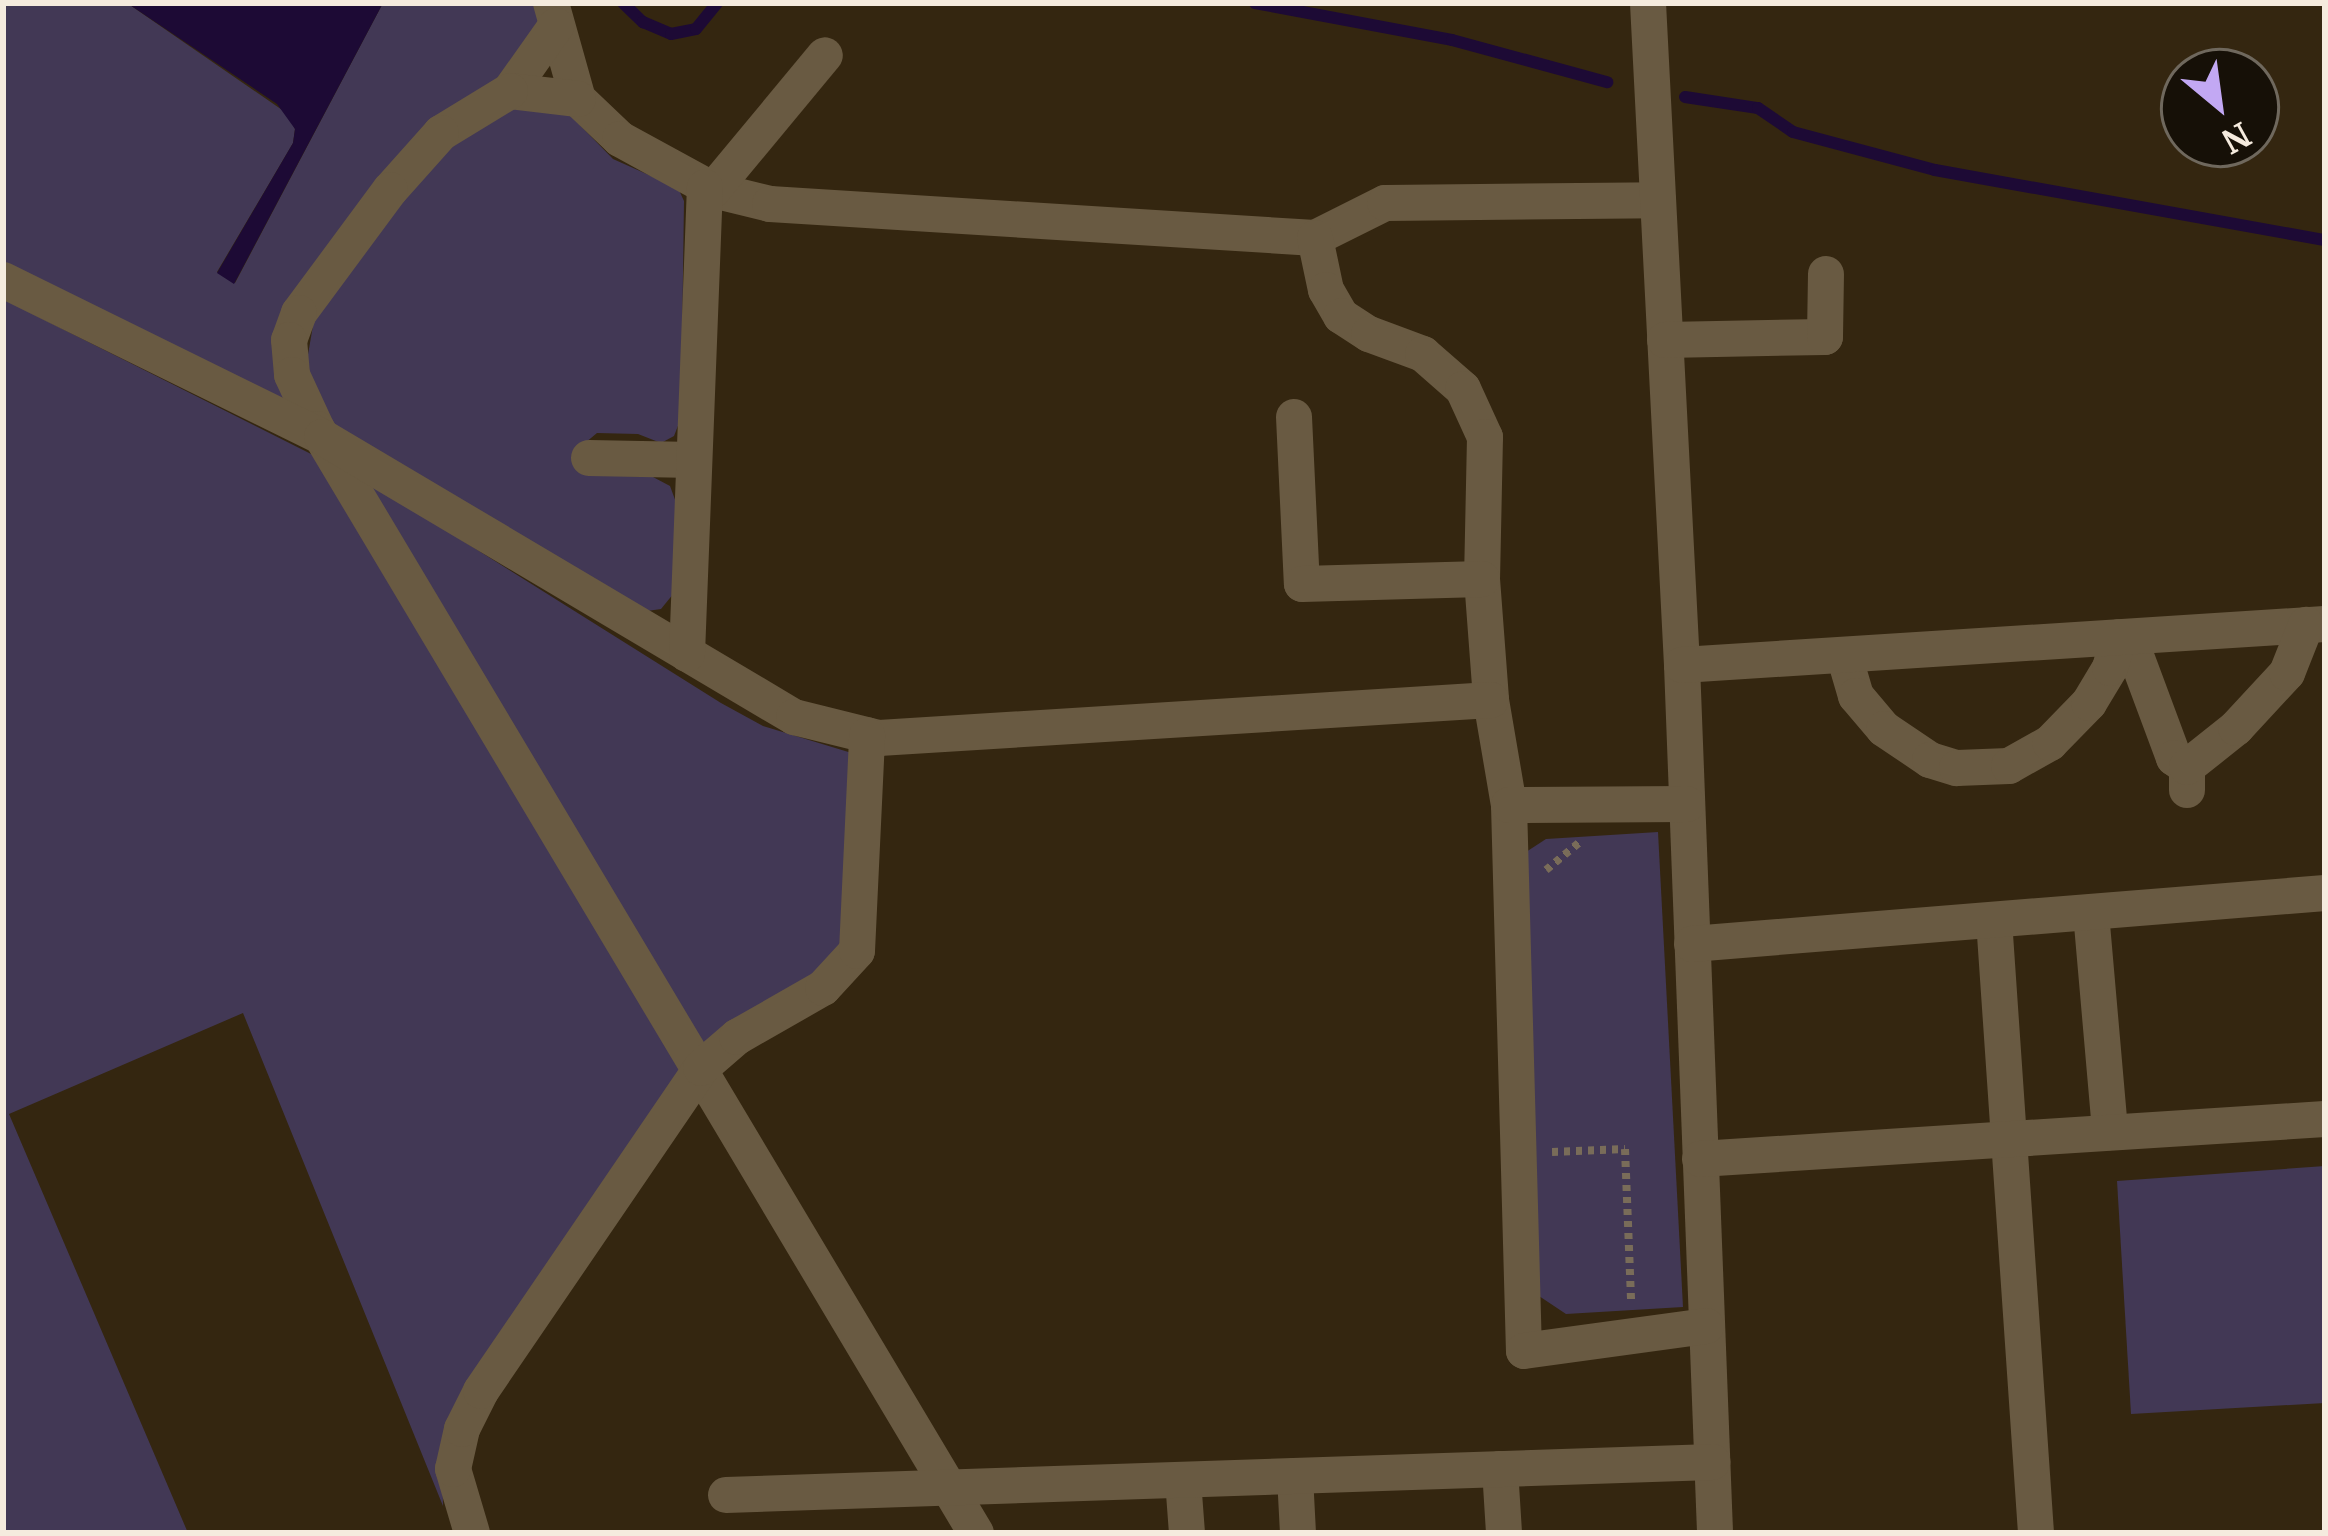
<!DOCTYPE html>
<style>
body{margin:0}
#map{position:relative;width:2328px;height:1536px;overflow:hidden;background:#342610;font-family:Merriweather,serif}
div>[style]{position:absolute}
[style*='--x']{left:calc(var(--x)*1px);top:calc(var(--y)*1px);width:calc(var(--w)*1px);rotate:calc(var(--a)*1deg)}
.green>*{inset:0;background:#423855}
.water>*{inset:0;background:#1d0a35}
.stream>*{height:12px;margin:-6px;padding:0 6px;transform-origin:6px;border-radius:6px;background:#1d0a35}
.path>*{height:8px;margin-top:-4px;transform-origin:0;background:repeating-linear-gradient(90deg,#796c59 0 6px,transparent 0 12px)}
.minor>*{height:36px;margin:-18px;padding:0 18px;transform-origin:18px;border-radius:18px;background:#695a42}
span{translate:-50% -50%;white-space:nowrap;text-align:center;line-height:1.15;-webkit-text-stroke:12px #161007;paint-order:stroke}
.frame{position:absolute;inset:0;border:6px solid #f5ebde;pointer-events:none}
.north{position:absolute;left:2160px;top:48px;width:120px;height:120px;box-sizing:border-box;background:#161007;border:3px solid #6f685d;border-radius:50%;rotate:151deg;font-size:33px;font-weight:700;line-height:48px;text-align:center;color:#f5ebde}
.north::after{content:'';display:block;margin:auto;width:42px;height:54px;background:#c2a8f3;clip-path:polygon(50% 0,100% 100%,50% 72%,0 100%)}
</style>
<div id="map">
<div class="green">
<i style="clip-path:polygon(3px 3px,127px 3px,288px 114px,295px 129px,293px 143px,217px 272px,235px 283px,383px 3px,538px 3px,541px 30px,290px 306px,297px 412px,3px 266px)"></i>
<i style="clip-path:polygon(505px 107px,569px 114px,613px 159px,678px 188px,684px 201px,681px 418px,674px 436px,661px 443px,638px 434px,597px 433px,585px 443px,583px 474px,653px 477px,670px 486px,677px 505px,674px 593px,661px 609px,647px 611px,323px 420px,306px 366px,315px 314px,442px 143px)"></i>
<i style="clip-path:polygon(3px 299px,319px 458px,686px 1063px,442px 1444px,443px 1506px,243px 1013px,9px 1114px,188px 1533px,3px 1533px)"></i>
<i style="clip-path:polygon(347px 468px,721px 703px,763px 726px,855px 754px,839px 956px,699px 1054px)"></i>
<i style="clip-path:polygon(1658px 832px,1683px 1307px,1566px 1314px,1536px 1294px,1526px 852px,1546px 839px)"></i>
<i style="clip-path:polygon(2325px 1166px,2325px 1403px,2131px 1414px,2117px 1181px)"></i>
</div>
<div class="water">
<i style="clip-path:polygon(127px 3px,383px 3px,234px 284px,217px 273px,293px 143px,295px 129px,277px 104px)"></i>
</div>
<div class="stream">
<i style="--x:623;--y:3;--w:28;--a:44"></i>
<i style="--x:643;--y:22;--w:30;--a:23"></i>
<i style="--x:671;--y:34;--w:25;--a:-11"></i>
<i style="--x:696;--y:29;--w:33;--a:-51"></i>
<i style="--x:1255;--y:3;--w:200;--a:10.6"></i>
<i style="--x:1452;--y:40;--w:161;--a:15.2"></i>
<i style="--x:1685;--y:97;--w:74;--a:8.6"></i>
<i style="--x:1758;--y:108;--w:42;--a:34.4"></i>
<i style="--x:1793;--y:132;--w:147;--a:15"></i>
<i style="--x:1935;--y:170;--w:396;--a:10.2"></i>
</div>
<div class="path">
<i style="--x:1546;--y:870;--w:45;--a:-39.6"></i>
<i style="--x:1552;--y:1152;--w:73;--a:-2.4"></i>
<i style="--x:1625;--y:1149;--w:152;--a:87.7"></i>
</div>
<div class="minor">
<i style="--x:551;--y:3;--w:100;--a:74.3"></i>
<i style="--x:578;--y:99;--w:58;--a:43.6"></i>
<i style="--x:620;--y:139;--w:106;--a:28.7"></i>
<i style="--x:713;--y:190;--w:59;--a:13.8"></i>
<i style="--x:770;--y:204;--w:546;--a:3.57"></i>
<i style="--x:1315;--y:238;--w:78;--a:-26.6"></i>
<i style="--x:1385;--y:203;--w:273;--a:-0.6"></i>
<i style="--x:1648;--y:3;--w:663;--a:87.06"></i>
<i style="--x:1682;--y:665;--w:869;--a:87.82"></i>
<i style="--x:510;--y:91;--w:80;--a:-54.7"></i>
<i style="--x:578;--y:99;--w:68;--a:-173.3"></i>
<i style="--x:510;--y:91;--w:81;--a:148.7"></i>
<i style="--x:441;--y:133;--w:76;--a:131.8"></i>
<i style="--x:390;--y:190;--w:153;--a:126.5"></i>
<i style="--x:299;--y:313;--w:29;--a:110"></i>
<i style="--x:289;--y:340;--w:35;--a:85"></i>
<i style="--x:292;--y:375;--w:60;--a:65.2"></i>
<i style="--x:317;--y:429;--w:1286;--a:59.17"></i>
<i style="--x:713;--y:190;--w:175;--a:-50.3"></i>
<i style="--x:1315;--y:238;--w:53;--a:78.1"></i>
<i style="--x:1326;--y:290;--w:30;--a:60"></i>
<i style="--x:1341;--y:316;--w:33;--a:33"></i>
<i style="--x:1369;--y:334;--w:58;--a:20.3"></i>
<i style="--x:1423;--y:354;--w:53;--a:41.2"></i>
<i style="--x:1463;--y:389;--w:53;--a:65.4"></i>
<i style="--x:1485;--y:437;--w:142;--a:91.2"></i>
<i style="--x:1482;--y:579;--w:121;--a:85.7"></i>
<i style="--x:1491;--y:700;--w:107;--a:80.3"></i>
<i style="--x:1509;--y:805;--w:546;--a:88.43"></i>
<i style="--x:1524;--y:1351;--w:184;--a:-7.8"></i>
<i style="--x:3;--y:280;--w:356;--a:26.2"></i>
<i style="--x:322;--y:437;--w:549;--a:30.68"></i>
<i style="--x:794;--y:717;--w:88;--a:13.9"></i>
<i style="--x:879;--y:738;--w:613;--a:-3.55"></i>
<i style="--x:1665;--y:340;--w:160;--a:-1.1"></i>
<i style="--x:1825;--y:337;--w:63;--a:-89.1"></i>
<i style="--x:1294;--y:417;--w:167;--a:87.3"></i>
<i style="--x:1302;--y:584;--w:180;--a:-1.6"></i>
<i style="--x:589;--y:458;--w:105;--a:1.1"></i>
<i style="--x:2129;--y:637;--w:129;--a:69.6"></i>
<i style="--x:2174;--y:758;--w:16;--a:35"></i>
<i style="--x:687;--y:654;--w:467;--a:-87.8"></i>
<i style="--x:1844;--y:655;--w:43;--a:73.7"></i>
<i style="--x:1856;--y:696;--w:43;--a:49.7"></i>
<i style="--x:1884;--y:729;--w:55;--a:34"></i>
<i style="--x:1930;--y:760;--w:28;--a:17"></i>
<i style="--x:1957;--y:768;--w:52;--a:-2.2"></i>
<i style="--x:2009;--y:766;--w:47;--a:-29.3"></i>
<i style="--x:2050;--y:743;--w:56;--a:-45.7"></i>
<i style="--x:2089;--y:703;--w:41;--a:-59"></i>
<i style="--x:2110;--y:668;--w:32;--a:-74"></i>
<i style="--x:1682;--y:665;--w:644;--a:-3.65"></i>
<i style="--x:2187;--y:790;--w:23;--a:-90"></i>
<i style="--x:2187;--y:767;--w:63;--a:-38.5"></i>
<i style="--x:2236;--y:728;--w:75;--a:-47.2"></i>
<i style="--x:2287;--y:673;--w:52;--a:-68.4"></i>
<i style="--x:1509;--y:805;--w:178;--a:-0.3"></i>
<i style="--x:2091;--y:913;--w:220;--a:85"></i>
<i style="--x:1994;--y:920;--w:614;--a:86.08"></i>
<i style="--x:1692;--y:944;--w:635;--a:-4.61"></i>
<i style="--x:1700;--y:1159;--w:626;--a:-3.66"></i>
<i style="--x:1500;--y:1469;--w:64;--a:86.4"></i>
<i style="--x:1295;--y:1476;--w:57;--a:87"></i>
<i style="--x:1183;--y:1480;--w:53;--a:85.7"></i>
<i style="--x:726;--y:1495;--w:987;--a:-1.92"></i>
<i style="--x:472;--y:1533;--w:67;--a:-106.5"></i>
<i style="--x:453;--y:1469;--w:41;--a:-77.3"></i>
<i style="--x:462;--y:1429;--w:42;--a:-63.4"></i>
<i style="--x:481;--y:1391;--w:391;--a:-55.7"></i>
<i style="--x:701;--y:1068;--w:48;--a:-40.7"></i>
<i style="--x:737;--y:1037;--w:99;--a:-29.7"></i>
<i style="--x:823;--y:988;--w:50;--a:-47.4"></i>
<i style="--x:857;--y:951;--w:216;--a:-87.3"></i>
</div>
<div class="frame"></div>
<div class="north">N</div>
</div>
